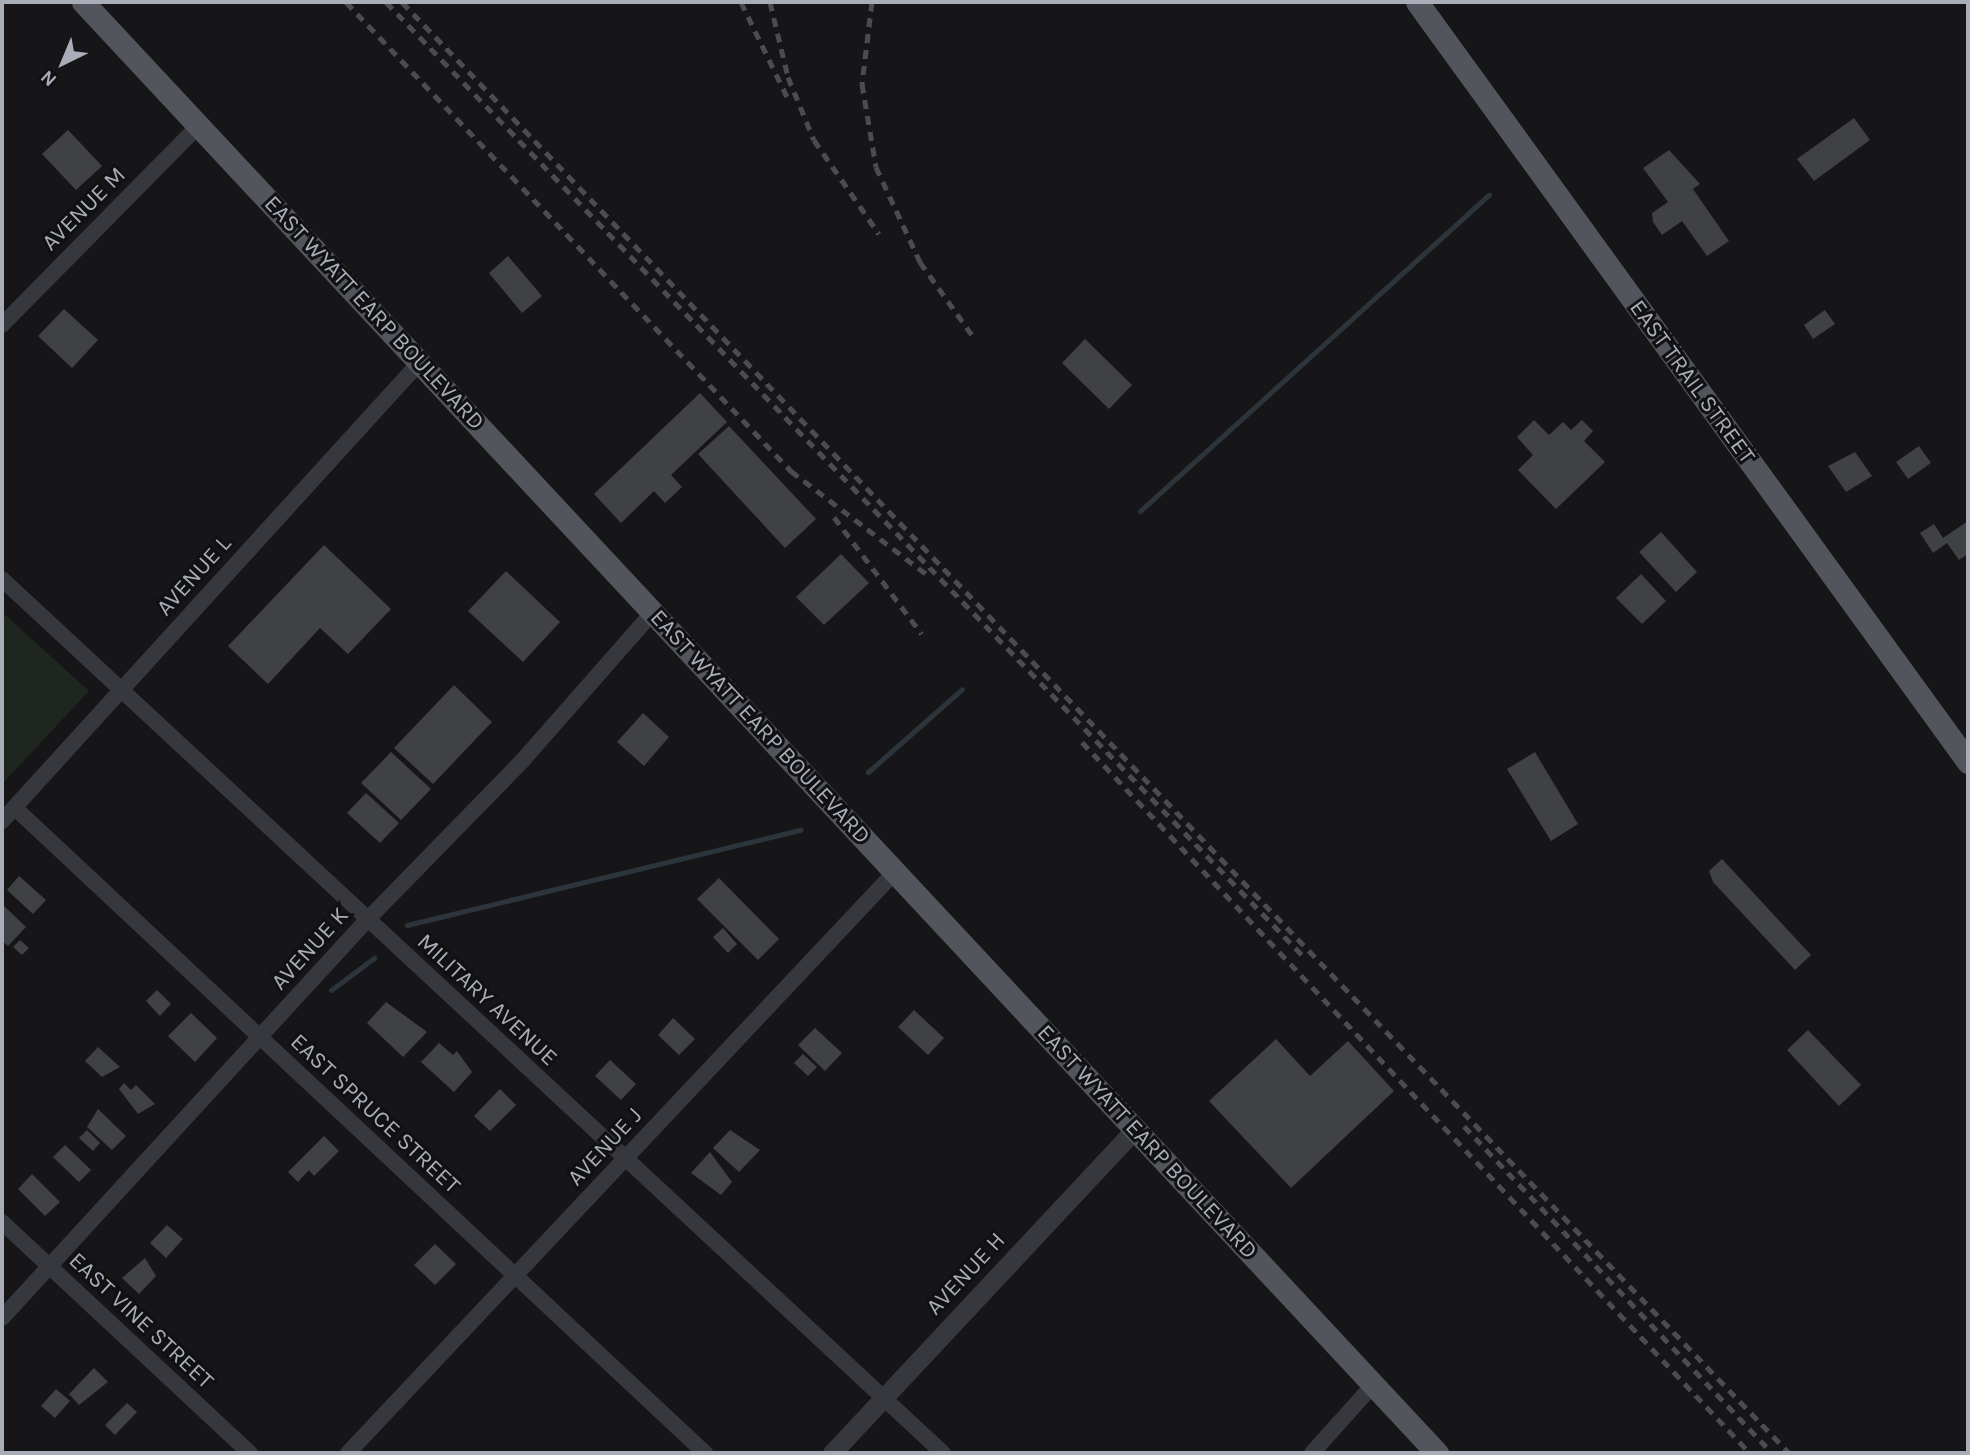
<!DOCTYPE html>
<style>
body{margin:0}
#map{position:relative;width:1970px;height:1455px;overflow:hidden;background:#161618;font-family:Karla,sans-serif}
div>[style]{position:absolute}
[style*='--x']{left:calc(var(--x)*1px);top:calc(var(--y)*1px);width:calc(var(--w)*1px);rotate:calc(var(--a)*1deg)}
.green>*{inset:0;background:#1e261f}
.stream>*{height:5px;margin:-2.5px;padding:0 2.5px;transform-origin:2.5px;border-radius:2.5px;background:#2c353c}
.building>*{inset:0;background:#404145}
.minor>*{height:16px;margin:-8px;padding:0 8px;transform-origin:8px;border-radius:8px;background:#37383d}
.tertiary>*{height:19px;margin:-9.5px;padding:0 9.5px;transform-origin:9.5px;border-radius:9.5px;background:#37383d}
.primary>*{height:23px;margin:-11.5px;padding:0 11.5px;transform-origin:11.5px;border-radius:11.5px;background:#53555c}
.rail>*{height:5px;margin-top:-2.5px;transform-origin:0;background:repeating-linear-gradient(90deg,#4a4c52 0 9px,transparent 0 16px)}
span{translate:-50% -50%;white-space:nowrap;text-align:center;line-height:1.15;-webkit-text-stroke:6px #111113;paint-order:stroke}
.street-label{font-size:23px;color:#a8adb8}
.frame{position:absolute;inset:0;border:4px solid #a8adb8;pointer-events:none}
.north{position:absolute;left:28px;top:28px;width:70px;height:70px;-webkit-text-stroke:5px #111113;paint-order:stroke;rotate:223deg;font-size:19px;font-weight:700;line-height:28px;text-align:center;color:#a8adb8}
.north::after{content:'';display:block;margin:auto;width:24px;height:32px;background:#a8adb8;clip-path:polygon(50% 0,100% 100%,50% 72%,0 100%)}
</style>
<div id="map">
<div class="green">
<i style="clip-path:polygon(2px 612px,89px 691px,2px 784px)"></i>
</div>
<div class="stream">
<i style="--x:1140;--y:511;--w:471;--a:-42.2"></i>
<i style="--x:868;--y:772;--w:125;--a:-41.4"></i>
<i style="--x:407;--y:925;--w:405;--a:-13.6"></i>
<i style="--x:331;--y:990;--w:54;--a:-36.7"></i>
</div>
<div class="building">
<i style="clip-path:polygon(1854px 118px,1870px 140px,1814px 181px,1797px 159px)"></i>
<i style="clip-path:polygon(68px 130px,102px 166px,76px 190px,42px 154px)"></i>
<i style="clip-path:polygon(1669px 150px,1700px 184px,1693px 189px,1729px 241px,1707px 256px,1682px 221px,1662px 235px,1653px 222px,1652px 213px,1668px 202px,1643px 168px)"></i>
<i style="clip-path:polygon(508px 256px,542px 296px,522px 313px,489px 273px)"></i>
<i style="clip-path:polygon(64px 309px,98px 340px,72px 368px,38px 336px)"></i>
<i style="clip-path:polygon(1825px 310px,1835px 324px,1813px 339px,1804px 325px)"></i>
<i style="clip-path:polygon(1085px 339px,1132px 385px,1109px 409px,1062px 363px)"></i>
<i style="clip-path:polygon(700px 393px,727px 422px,671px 475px,682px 487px,665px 503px,654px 491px,621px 523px,594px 494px)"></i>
<i style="clip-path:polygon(1534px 420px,1549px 435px,1563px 422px,1571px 430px,1582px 420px,1593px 431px,1584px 441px,1605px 462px,1556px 509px,1518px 470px,1533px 455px,1517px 437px)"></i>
<i style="clip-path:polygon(729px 426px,816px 519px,785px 548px,698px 454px)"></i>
<i style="clip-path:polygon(1919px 446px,1931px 463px,1908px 479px,1896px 462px)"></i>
<i style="clip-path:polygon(1855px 452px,1872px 476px,1846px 492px,1828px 466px)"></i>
<i style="clip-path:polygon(1968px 521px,1968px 554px,1959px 560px,1947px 543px,1933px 553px,1920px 533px,1934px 524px,1943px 538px)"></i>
<i style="clip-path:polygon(1661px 532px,1697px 572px,1676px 592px,1639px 552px)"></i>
<i style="clip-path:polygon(324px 545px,391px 609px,348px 654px,320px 628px,268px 684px,228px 646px)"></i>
<i style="clip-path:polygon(841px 554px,869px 583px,824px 625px,796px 597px)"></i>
<i style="clip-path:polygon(506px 571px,560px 622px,523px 662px,468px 611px)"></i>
<i style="clip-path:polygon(1641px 574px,1666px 601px,1642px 624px,1616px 598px)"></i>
<i style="clip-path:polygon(454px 685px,492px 722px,433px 784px,394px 748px)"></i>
<i style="clip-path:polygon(643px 713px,669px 737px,644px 766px,617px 742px)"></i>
<i style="clip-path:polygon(391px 752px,431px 789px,401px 820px,361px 783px)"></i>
<i style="clip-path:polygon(1535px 752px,1578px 824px,1551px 841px,1507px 769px)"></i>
<i style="clip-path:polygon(366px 793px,399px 823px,380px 843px,347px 813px)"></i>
<i style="clip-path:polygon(1722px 859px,1811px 955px,1795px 970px,1713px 882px,1709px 871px)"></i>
<i style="clip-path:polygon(19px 876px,46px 900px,33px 914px,7px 890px)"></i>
<i style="clip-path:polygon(719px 878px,779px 939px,758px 960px,697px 899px)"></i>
<i style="clip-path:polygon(2px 904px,26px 927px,8px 946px,2px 941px)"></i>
<i style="clip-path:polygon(723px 928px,737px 944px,728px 953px,713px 937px)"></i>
<i style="clip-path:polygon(20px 940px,29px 948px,22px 955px,13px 947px)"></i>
<i style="clip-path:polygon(157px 990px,171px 1004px,160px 1016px,146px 1001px)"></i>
<i style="clip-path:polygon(386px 1002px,427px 1032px,403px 1057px,367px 1023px)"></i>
<i style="clip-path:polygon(914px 1010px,944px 1038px,928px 1055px,898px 1027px)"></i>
<i style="clip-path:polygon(191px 1013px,217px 1038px,195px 1062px,168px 1036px)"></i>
<i style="clip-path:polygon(673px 1018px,695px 1039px,679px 1055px,658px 1035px)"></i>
<i style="clip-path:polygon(815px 1028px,842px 1053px,825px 1071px,798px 1045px)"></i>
<i style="clip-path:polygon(1808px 1030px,1861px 1085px,1839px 1106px,1787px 1050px)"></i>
<i style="clip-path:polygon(1276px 1039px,1310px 1076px,1348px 1041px,1394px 1091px,1291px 1188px,1209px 1101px)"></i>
<i style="clip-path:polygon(439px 1043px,453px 1055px,457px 1051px,472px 1072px,454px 1092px,421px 1062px)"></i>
<i style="clip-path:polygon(98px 1047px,120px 1067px,102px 1077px,85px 1061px)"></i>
<i style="clip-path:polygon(803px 1054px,817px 1067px,808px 1076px,794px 1063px)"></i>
<i style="clip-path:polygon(610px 1060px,636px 1084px,621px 1100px,595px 1076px)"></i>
<i style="clip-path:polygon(124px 1083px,131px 1090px,136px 1085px,155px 1104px,138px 1114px,119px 1089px)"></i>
<i style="clip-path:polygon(500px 1089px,516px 1105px,490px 1131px,474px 1116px)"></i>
<i style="clip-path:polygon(98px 1109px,126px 1136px,112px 1150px,87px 1127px)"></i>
<i style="clip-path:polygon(87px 1130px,100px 1143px,93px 1151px,79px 1138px)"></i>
<i style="clip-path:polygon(730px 1130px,760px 1150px,739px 1172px,713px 1148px)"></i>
<i style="clip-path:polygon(324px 1136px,339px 1151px,314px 1176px,309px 1170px,298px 1182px,288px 1172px)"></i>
<i style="clip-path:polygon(65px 1145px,91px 1170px,79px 1182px,53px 1157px)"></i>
<i style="clip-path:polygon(710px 1152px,732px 1182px,721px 1195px,691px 1173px)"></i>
<i style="clip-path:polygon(32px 1174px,60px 1202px,45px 1216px,18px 1189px)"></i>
<i style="clip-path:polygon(167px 1225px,183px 1239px,166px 1258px,150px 1243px)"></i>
<i style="clip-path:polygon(435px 1244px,456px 1264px,435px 1285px,414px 1265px)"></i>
<i style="clip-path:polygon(145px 1258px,156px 1276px,139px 1294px,122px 1278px)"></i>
<i style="clip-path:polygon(94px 1368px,108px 1382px,79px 1405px,69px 1394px)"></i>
<i style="clip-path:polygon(56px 1389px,70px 1401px,55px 1418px,41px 1406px)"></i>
<i style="clip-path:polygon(127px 1403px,137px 1412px,115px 1435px,105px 1425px)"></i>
</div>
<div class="minor">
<i style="--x:2;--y:325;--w:281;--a:-45.4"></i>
<i style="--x:2;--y:579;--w:1284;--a:42.89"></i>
<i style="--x:15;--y:808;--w:945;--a:43.07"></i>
<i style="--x:2;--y:821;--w:621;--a:-47.68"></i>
<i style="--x:2;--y:1222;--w:339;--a:43"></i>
<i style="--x:2;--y:1318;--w:540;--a:-47.48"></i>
<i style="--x:367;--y:920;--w:223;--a:-45.7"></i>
<i style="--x:523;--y:760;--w:197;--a:-48.7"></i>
<i style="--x:348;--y:1453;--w:798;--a:-46.73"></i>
<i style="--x:1312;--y:1453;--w:91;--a:-48.1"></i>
</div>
<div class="tertiary">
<i style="--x:832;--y:1453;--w:444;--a:-46.9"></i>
</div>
<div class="primary">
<i style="--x:83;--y:2;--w:1985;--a:46.98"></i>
<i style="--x:1417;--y:2;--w:939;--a:54.06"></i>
</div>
<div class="rail">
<i style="--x:346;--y:2;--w:647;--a:46.5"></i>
<i style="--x:791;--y:471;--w:170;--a:37.3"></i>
<i style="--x:386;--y:2;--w:1326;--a:46.13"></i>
<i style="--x:402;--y:2;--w:2007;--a:46.29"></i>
<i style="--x:741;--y:2;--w:108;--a:64.1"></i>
<i style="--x:770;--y:2;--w:77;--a:76.5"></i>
<i style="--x:788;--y:77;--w:68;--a:67.6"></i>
<i style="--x:814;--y:140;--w:114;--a:55.3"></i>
<i style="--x:872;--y:2;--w:83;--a:97"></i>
<i style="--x:862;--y:84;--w:84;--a:80.4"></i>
<i style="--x:876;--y:167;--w:105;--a:65.1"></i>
<i style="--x:920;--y:262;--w:95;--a:54.5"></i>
<i style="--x:834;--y:517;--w:146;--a:53.1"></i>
<i style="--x:1082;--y:742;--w:976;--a:46.79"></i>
<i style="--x:1464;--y:1126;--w:449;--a:46.7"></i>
</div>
<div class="street-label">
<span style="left:84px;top:209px;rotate:-45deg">AVENUE M</span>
<span style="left:374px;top:313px;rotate:47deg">EAST WYATT EARP BOULEVARD</span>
<span style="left:1692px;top:382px;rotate:54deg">EAST TRAIL STREET</span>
<span style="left:194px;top:576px;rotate:-48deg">AVENUE L</span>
<span style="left:760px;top:727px;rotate:47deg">EAST WYATT EARP BOULEVARD</span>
<span style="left:310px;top:949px;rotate:-48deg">AVENUE K</span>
<span style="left:487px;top:1000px;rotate:43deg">MILITARY AVENUE</span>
<span style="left:375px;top:1114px;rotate:43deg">EAST SPRUCE STREET</span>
<span style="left:1147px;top:1142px;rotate:47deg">EAST WYATT EARP BOULEVARD</span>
<span style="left:605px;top:1147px;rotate:-47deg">AVENUE J</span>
<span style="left:966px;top:1274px;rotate:-47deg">AVENUE H</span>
<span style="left:141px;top:1321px;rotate:43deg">EAST VINE STREET</span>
</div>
<div class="frame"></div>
<div class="north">N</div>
</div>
